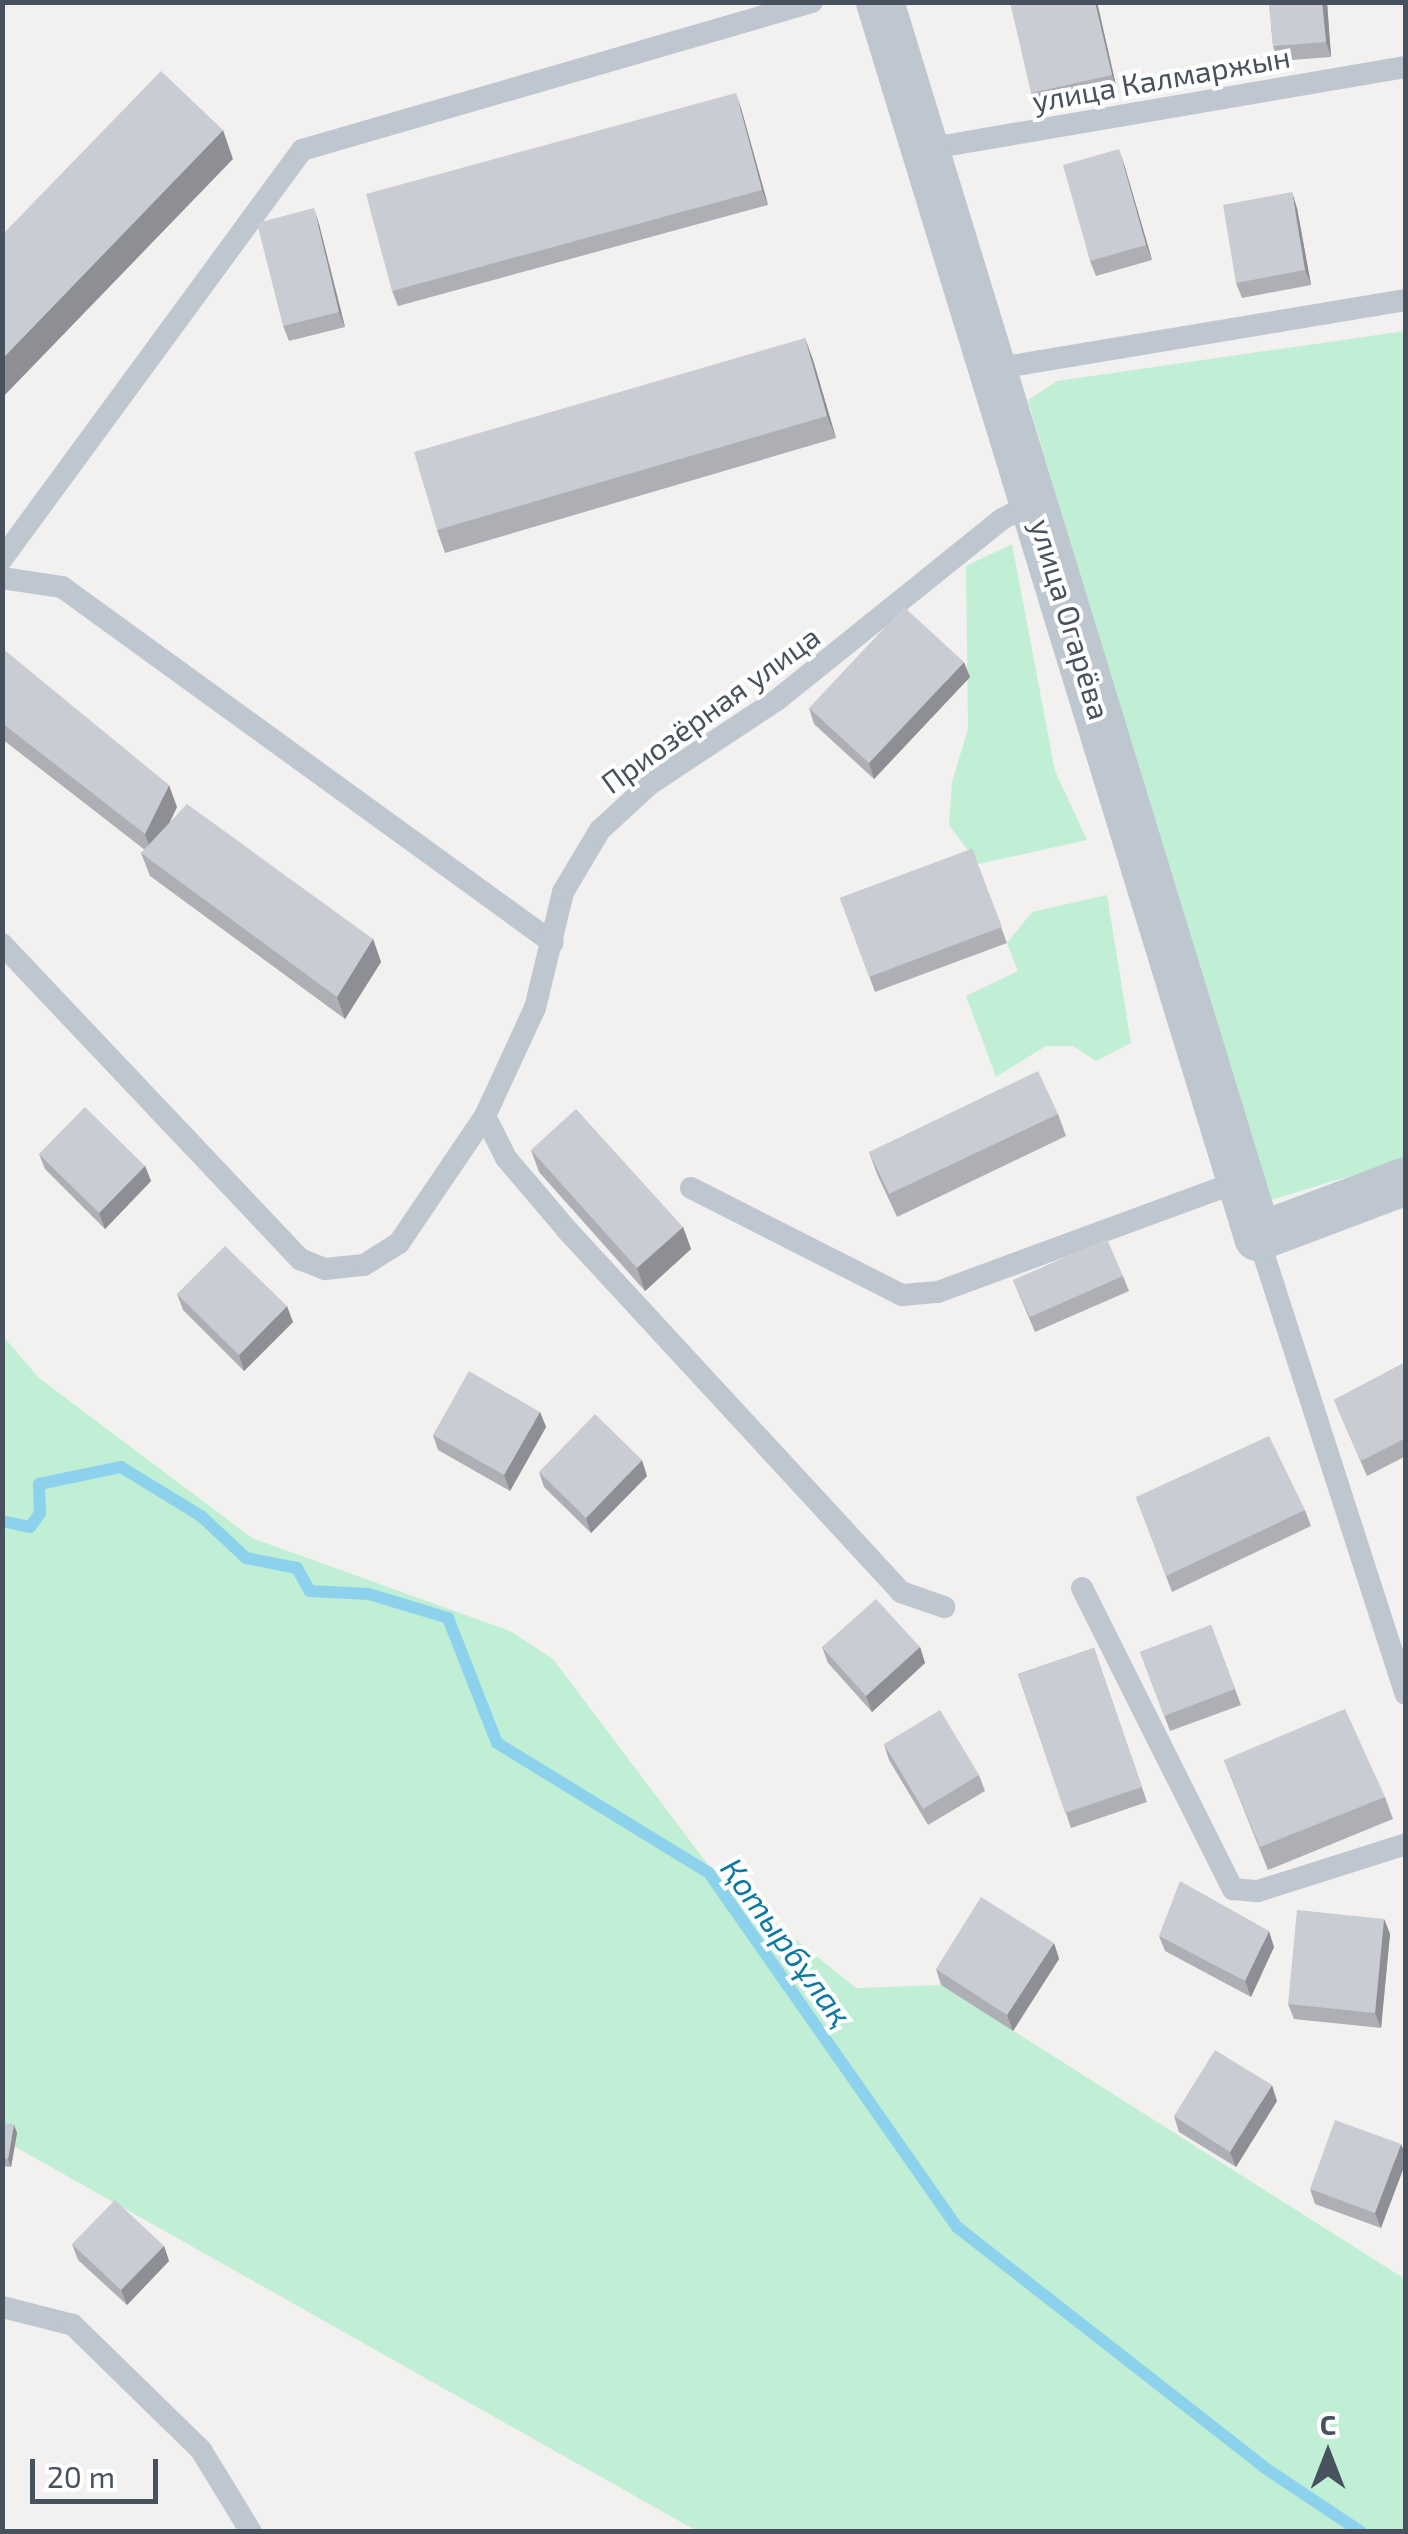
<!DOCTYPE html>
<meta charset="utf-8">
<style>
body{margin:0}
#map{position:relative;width:1408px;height:2534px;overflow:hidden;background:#f3f0f0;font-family:"Exo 2",sans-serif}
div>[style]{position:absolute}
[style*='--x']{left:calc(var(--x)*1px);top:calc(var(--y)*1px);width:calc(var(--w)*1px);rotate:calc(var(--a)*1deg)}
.green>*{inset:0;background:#c0efd5}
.stream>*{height:12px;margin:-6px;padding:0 6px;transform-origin:6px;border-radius:6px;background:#8dd2ec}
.lane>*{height:22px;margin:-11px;padding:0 11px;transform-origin:11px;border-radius:11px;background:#bec7cf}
.street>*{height:48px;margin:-24px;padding:0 24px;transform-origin:24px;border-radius:24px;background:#bec7cf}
.wall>*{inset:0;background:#aeafb5}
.shaded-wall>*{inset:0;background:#8d8f94}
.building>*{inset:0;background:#caccd3}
span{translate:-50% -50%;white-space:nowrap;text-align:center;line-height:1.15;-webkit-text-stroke:8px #fff;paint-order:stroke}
.street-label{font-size:30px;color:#48525e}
.water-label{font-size:32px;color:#0e7aa3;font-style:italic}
.frame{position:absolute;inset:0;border:5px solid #48525e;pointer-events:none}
.north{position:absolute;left:1278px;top:2404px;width:100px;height:100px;-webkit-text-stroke:8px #fff;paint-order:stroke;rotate:0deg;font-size:28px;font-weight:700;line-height:40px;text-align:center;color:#48525e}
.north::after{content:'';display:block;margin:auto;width:35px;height:45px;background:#48525e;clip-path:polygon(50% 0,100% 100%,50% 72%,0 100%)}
.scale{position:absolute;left:30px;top:2459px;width:128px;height:45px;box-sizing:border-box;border:5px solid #48525e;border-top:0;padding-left:12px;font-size:30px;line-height:35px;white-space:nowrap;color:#48525e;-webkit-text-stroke:8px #fff;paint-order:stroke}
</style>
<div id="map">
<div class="green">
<i style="clip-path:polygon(1405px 331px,1405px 1159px,1265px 1202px,1028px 400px,1057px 381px)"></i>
<i style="clip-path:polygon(1012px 544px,1055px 771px,1087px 840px,978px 864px,949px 825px,952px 782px,968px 729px,966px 566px)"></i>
<i style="clip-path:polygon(1107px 895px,1131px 1043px,1096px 1061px,1073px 1046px,1046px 1046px,996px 1077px,966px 996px,1018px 971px,1007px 943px,1032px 912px)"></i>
<i style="clip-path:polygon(2px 1335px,39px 1378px,252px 1538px,510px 1631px,553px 1659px,715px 1874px,856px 1988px,941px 1985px,1405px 2279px,1405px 2531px,697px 2531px,3px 2140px)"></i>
</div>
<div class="stream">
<i style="--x:2;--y:1521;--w:29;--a:12"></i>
<i style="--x:30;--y:1527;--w:17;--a:-54"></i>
<i style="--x:40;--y:1513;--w:29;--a:-92"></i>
<i style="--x:39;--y:1484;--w:84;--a:-11.7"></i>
<i style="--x:121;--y:1467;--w:94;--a:31.5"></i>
<i style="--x:201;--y:1516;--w:62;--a:43"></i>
<i style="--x:246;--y:1558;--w:52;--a:11.1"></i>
<i style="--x:297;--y:1568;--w:26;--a:61"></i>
<i style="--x:310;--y:1591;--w:59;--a:2.9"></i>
<i style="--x:369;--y:1594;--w:83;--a:16.9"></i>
<i style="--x:448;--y:1618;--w:134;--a:68.6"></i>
<i style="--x:497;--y:1743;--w:249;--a:31.5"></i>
<i style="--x:709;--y:1873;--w:432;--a:55"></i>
<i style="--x:957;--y:2227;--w:391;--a:38"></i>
<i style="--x:1265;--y:2468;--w:115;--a:33.7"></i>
</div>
<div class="lane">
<i style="--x:926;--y:149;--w:487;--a:-9.7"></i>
<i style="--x:993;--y:369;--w:419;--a:-9.5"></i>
<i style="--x:2;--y:559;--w:507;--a:-53.74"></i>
<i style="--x:302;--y:150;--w:531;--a:-16.18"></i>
<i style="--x:2;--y:578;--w:61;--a:8.5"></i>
<i style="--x:62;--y:587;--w:606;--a:35.94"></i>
<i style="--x:2;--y:944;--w:434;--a:46.6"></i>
<i style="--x:300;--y:1259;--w:27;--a:22"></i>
<i style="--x:325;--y:1269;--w:39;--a:-6"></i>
<i style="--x:364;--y:1265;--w:41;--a:-32.2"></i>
<i style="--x:399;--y:1243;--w:153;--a:-55.9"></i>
<i style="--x:485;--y:1116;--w:119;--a:-65.2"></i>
<i style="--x:535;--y:1008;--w:119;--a:-76.4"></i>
<i style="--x:563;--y:892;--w:72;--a:-59.2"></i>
<i style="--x:600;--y:830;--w:68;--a:-42.6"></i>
<i style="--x:650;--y:784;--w:152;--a:-33.5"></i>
<i style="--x:777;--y:700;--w:289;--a:-38.8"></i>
<i style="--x:1002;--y:519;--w:37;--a:-27"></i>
<i style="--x:485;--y:1116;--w:47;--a:63.4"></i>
<i style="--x:506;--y:1158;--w:96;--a:49.7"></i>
<i style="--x:568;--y:1231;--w:491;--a:47.3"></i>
<i style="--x:901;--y:1592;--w:46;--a:19.2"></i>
<i style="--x:691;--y:1188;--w:237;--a:26.9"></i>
<i style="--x:902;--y:1295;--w:36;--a:-5"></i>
<i style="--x:938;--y:1292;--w:322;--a:-20.2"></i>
<i style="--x:1258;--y:1237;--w:480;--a:72.1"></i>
<i style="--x:1082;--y:1588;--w:337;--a:63.4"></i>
<i style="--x:1233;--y:1889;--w:25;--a:5"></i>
<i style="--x:1258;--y:1891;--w:155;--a:-17.6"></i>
<i style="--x:2;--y:2307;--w:73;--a:14.2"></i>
<i style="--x:73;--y:2325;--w:179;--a:44.3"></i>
<i style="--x:201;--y:2450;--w:96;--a:58.6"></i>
</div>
<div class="street">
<i style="--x:880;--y:2;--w:1292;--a:72.98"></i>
<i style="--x:1258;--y:1237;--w:158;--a:-20.7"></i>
</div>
<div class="wall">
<i style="clip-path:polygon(1097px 2px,1117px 90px,1037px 109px,1031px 93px)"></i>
<i style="clip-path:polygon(1269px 2px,1327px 2px,1331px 57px,1278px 61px,1273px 46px)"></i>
<i style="clip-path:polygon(741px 108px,768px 205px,398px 306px,392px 291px)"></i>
<i style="clip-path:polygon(1124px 164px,1152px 260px,1096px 276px,1090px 261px)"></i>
<i style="clip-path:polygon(1297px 208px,1311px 285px,1242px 298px,1236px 283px)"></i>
<i style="clip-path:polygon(319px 224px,345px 327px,289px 341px,283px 326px)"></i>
<i style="clip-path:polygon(805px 338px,813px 360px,836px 438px,445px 553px,437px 530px)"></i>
<i style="clip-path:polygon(2px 648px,177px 807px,169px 824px,373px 939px,381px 962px,345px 1019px,150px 876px,141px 853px,145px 850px,2px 739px)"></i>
<i style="clip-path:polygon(970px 677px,874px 779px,814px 724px,809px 708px)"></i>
<i style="clip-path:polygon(972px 849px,1007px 943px,875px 992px,840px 898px)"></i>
<i style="clip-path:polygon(1058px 1114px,1066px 1136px,897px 1217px,877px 1174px,869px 1152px)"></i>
<i style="clip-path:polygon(531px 1150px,683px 1227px,691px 1249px,645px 1291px,539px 1172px)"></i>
<i style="clip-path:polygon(39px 1154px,145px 1166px,151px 1181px,105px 1229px,45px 1169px)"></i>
<i style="clip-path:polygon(1123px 1276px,1129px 1291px,1035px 1332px,1013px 1280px)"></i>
<i style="clip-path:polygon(177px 1294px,293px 1322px,244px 1371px,183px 1310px)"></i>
<i style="clip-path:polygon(1406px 1362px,1406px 1456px,1367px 1476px,1334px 1400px)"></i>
<i style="clip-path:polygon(540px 1412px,546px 1427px,510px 1491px,438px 1450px,433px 1435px)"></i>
<i style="clip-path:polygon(539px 1472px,647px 1476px,591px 1533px,544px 1487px)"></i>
<i style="clip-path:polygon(1136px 1497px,1305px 1510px,1311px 1526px,1172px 1592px)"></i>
<i style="clip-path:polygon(1211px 1625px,1241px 1705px,1170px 1731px,1140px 1652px)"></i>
<i style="clip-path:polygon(822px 1647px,920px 1647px,925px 1663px,872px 1712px,828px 1663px)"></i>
<i style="clip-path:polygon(1094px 1648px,1147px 1802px,1071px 1828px,1018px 1674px)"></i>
<i style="clip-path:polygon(884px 1744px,979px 1775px,985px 1791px,928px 1825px,889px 1760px)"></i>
<i style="clip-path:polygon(1224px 1760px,1385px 1797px,1393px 1819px,1268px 1870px)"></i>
<i style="clip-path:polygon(1384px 1919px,1390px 1934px,1381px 2028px,1294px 2019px,1288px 2004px)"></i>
<i style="clip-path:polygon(1159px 1936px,1274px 1947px,1251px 1997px,1165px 1951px)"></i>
<i style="clip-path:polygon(1054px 1943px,1059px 1959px,1013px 2031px,941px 1985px,936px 1969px)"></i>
<i style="clip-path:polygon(1277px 2101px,1236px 2167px,1179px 2132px,1174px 2116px)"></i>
<i style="clip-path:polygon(2px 2123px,14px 2125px,17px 2133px,11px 2167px,2px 2166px)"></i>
<i style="clip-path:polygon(1406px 2156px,1381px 2228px,1315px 2204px,1310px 2189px)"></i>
<i style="clip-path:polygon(72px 2244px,164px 2246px,169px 2261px,127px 2305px,78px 2260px)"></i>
</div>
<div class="shaded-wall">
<i style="clip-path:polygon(1095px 2px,1097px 2px,1117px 90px,1112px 75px)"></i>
<i style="clip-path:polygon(1322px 2px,1327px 2px,1331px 57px,1326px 42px)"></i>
<i style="clip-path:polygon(736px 93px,741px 108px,768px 205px,762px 190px)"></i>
<i style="clip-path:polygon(223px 130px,233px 159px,2px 398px,2px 359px)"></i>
<i style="clip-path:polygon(1119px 149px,1124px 164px,1152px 260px,1146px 245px)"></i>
<i style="clip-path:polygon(1292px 192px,1297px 208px,1311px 285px,1305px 270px)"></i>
<i style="clip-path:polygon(314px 208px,319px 224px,345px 327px,339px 312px)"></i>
<i style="clip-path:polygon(805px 338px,813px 360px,836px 438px,827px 416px)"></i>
<i style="clip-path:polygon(964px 662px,970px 677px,874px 779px,869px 763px)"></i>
<i style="clip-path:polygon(169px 785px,177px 807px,153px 856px,145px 834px)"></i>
<i style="clip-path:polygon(373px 939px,381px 962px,345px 1019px,337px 997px)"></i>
<i style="clip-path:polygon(145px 1166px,151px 1181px,105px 1229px,99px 1213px)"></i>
<i style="clip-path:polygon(683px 1227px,691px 1249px,645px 1291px,637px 1268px)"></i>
<i style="clip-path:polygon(287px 1306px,293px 1322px,244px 1371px,239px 1355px)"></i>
<i style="clip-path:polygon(540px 1412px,546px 1427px,510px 1491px,504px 1475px)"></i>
<i style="clip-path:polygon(642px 1460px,647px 1476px,591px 1533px,586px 1518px)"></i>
<i style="clip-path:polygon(920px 1647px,925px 1663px,872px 1712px,866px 1696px)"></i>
<i style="clip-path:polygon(1384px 1919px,1390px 1934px,1381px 2028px,1375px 2013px)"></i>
<i style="clip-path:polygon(1269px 1931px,1274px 1947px,1251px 1997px,1245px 1981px)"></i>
<i style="clip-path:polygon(1054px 1943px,1059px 1959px,1013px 2031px,1007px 2015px)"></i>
<i style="clip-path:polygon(1272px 2085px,1277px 2101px,1236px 2167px,1230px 2152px)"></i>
<i style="clip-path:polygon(14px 2125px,17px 2133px,11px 2167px,8px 2159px)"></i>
<i style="clip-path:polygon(1401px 2144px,1406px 2156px,1406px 2162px,1381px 2228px,1375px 2213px)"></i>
<i style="clip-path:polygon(164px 2246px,169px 2261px,127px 2305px,121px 2290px)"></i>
</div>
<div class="building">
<i style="clip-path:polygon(1010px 2px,1095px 2px,1112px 75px,1031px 93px)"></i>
<i style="clip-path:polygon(1269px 2px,1322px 2px,1326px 42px,1273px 46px)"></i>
<i style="clip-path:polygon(161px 71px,223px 130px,2px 359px,2px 235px)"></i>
<i style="clip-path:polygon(736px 93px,762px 190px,392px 291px,366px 194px)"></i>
<i style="clip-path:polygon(1119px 149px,1146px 245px,1090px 261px,1063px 165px)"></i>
<i style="clip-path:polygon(1292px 192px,1305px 270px,1236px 283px,1223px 205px)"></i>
<i style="clip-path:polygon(314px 208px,339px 312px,283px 326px,257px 223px)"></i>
<i style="clip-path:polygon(805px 338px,827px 416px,437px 530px,414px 452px)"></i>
<i style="clip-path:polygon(904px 607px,964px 662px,869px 763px,809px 708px)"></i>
<i style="clip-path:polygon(2px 648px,169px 785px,145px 834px,2px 723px)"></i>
<i style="clip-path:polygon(187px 804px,373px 939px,337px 997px,141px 853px)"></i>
<i style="clip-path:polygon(972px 849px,1002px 927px,869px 977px,840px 898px)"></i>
<i style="clip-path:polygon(1038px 1071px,1058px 1114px,889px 1194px,869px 1152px)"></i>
<i style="clip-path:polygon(85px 1107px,145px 1166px,99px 1213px,39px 1154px)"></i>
<i style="clip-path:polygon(576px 1109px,683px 1227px,637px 1268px,531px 1150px)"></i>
<i style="clip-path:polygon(1107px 1239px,1123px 1276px,1030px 1317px,1013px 1280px)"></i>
<i style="clip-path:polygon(225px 1246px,287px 1306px,239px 1355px,177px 1294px)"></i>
<i style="clip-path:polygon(1406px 1362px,1406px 1438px,1361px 1461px,1334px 1400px)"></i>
<i style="clip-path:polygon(469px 1371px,540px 1412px,504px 1475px,433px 1435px)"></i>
<i style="clip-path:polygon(595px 1414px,642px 1460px,586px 1518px,539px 1472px)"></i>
<i style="clip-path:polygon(1269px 1436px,1305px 1510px,1166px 1576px,1136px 1497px)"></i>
<i style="clip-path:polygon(876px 1599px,920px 1647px,866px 1696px,822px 1647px)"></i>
<i style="clip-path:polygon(1211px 1625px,1235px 1689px,1164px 1716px,1140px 1652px)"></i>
<i style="clip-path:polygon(1094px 1648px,1142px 1787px,1065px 1813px,1018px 1674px)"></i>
<i style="clip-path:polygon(1345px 1709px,1385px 1797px,1260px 1847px,1224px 1760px)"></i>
<i style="clip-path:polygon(940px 1710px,979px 1775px,923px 1809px,884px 1744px)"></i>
<i style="clip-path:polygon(1180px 1881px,1269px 1931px,1245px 1981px,1159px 1936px)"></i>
<i style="clip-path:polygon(981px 1897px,1054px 1943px,1007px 2015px,936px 1969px)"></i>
<i style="clip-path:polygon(1297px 1910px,1384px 1919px,1375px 2013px,1288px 2004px)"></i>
<i style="clip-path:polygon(1215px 2050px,1272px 2085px,1230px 2152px,1174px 2116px)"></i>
<i style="clip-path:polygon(1335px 2120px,1401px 2144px,1375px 2213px,1310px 2189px)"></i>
<i style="clip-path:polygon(2px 2123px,14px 2125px,8px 2159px,2px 2158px)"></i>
<i style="clip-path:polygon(115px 2200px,164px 2246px,121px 2290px,72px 2244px)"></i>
</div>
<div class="street-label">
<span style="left:1161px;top:78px;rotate:-10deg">улица Калмаржын</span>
<span style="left:1071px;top:619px;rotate:73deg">улица Огарёва</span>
<span style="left:710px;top:709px;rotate:-36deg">Приозёрная улица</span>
</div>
<div class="water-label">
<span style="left:787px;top:1941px;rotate:54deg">Қотырбұлақ</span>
</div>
<div class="frame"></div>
<div class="north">С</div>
<div class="scale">20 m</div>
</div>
